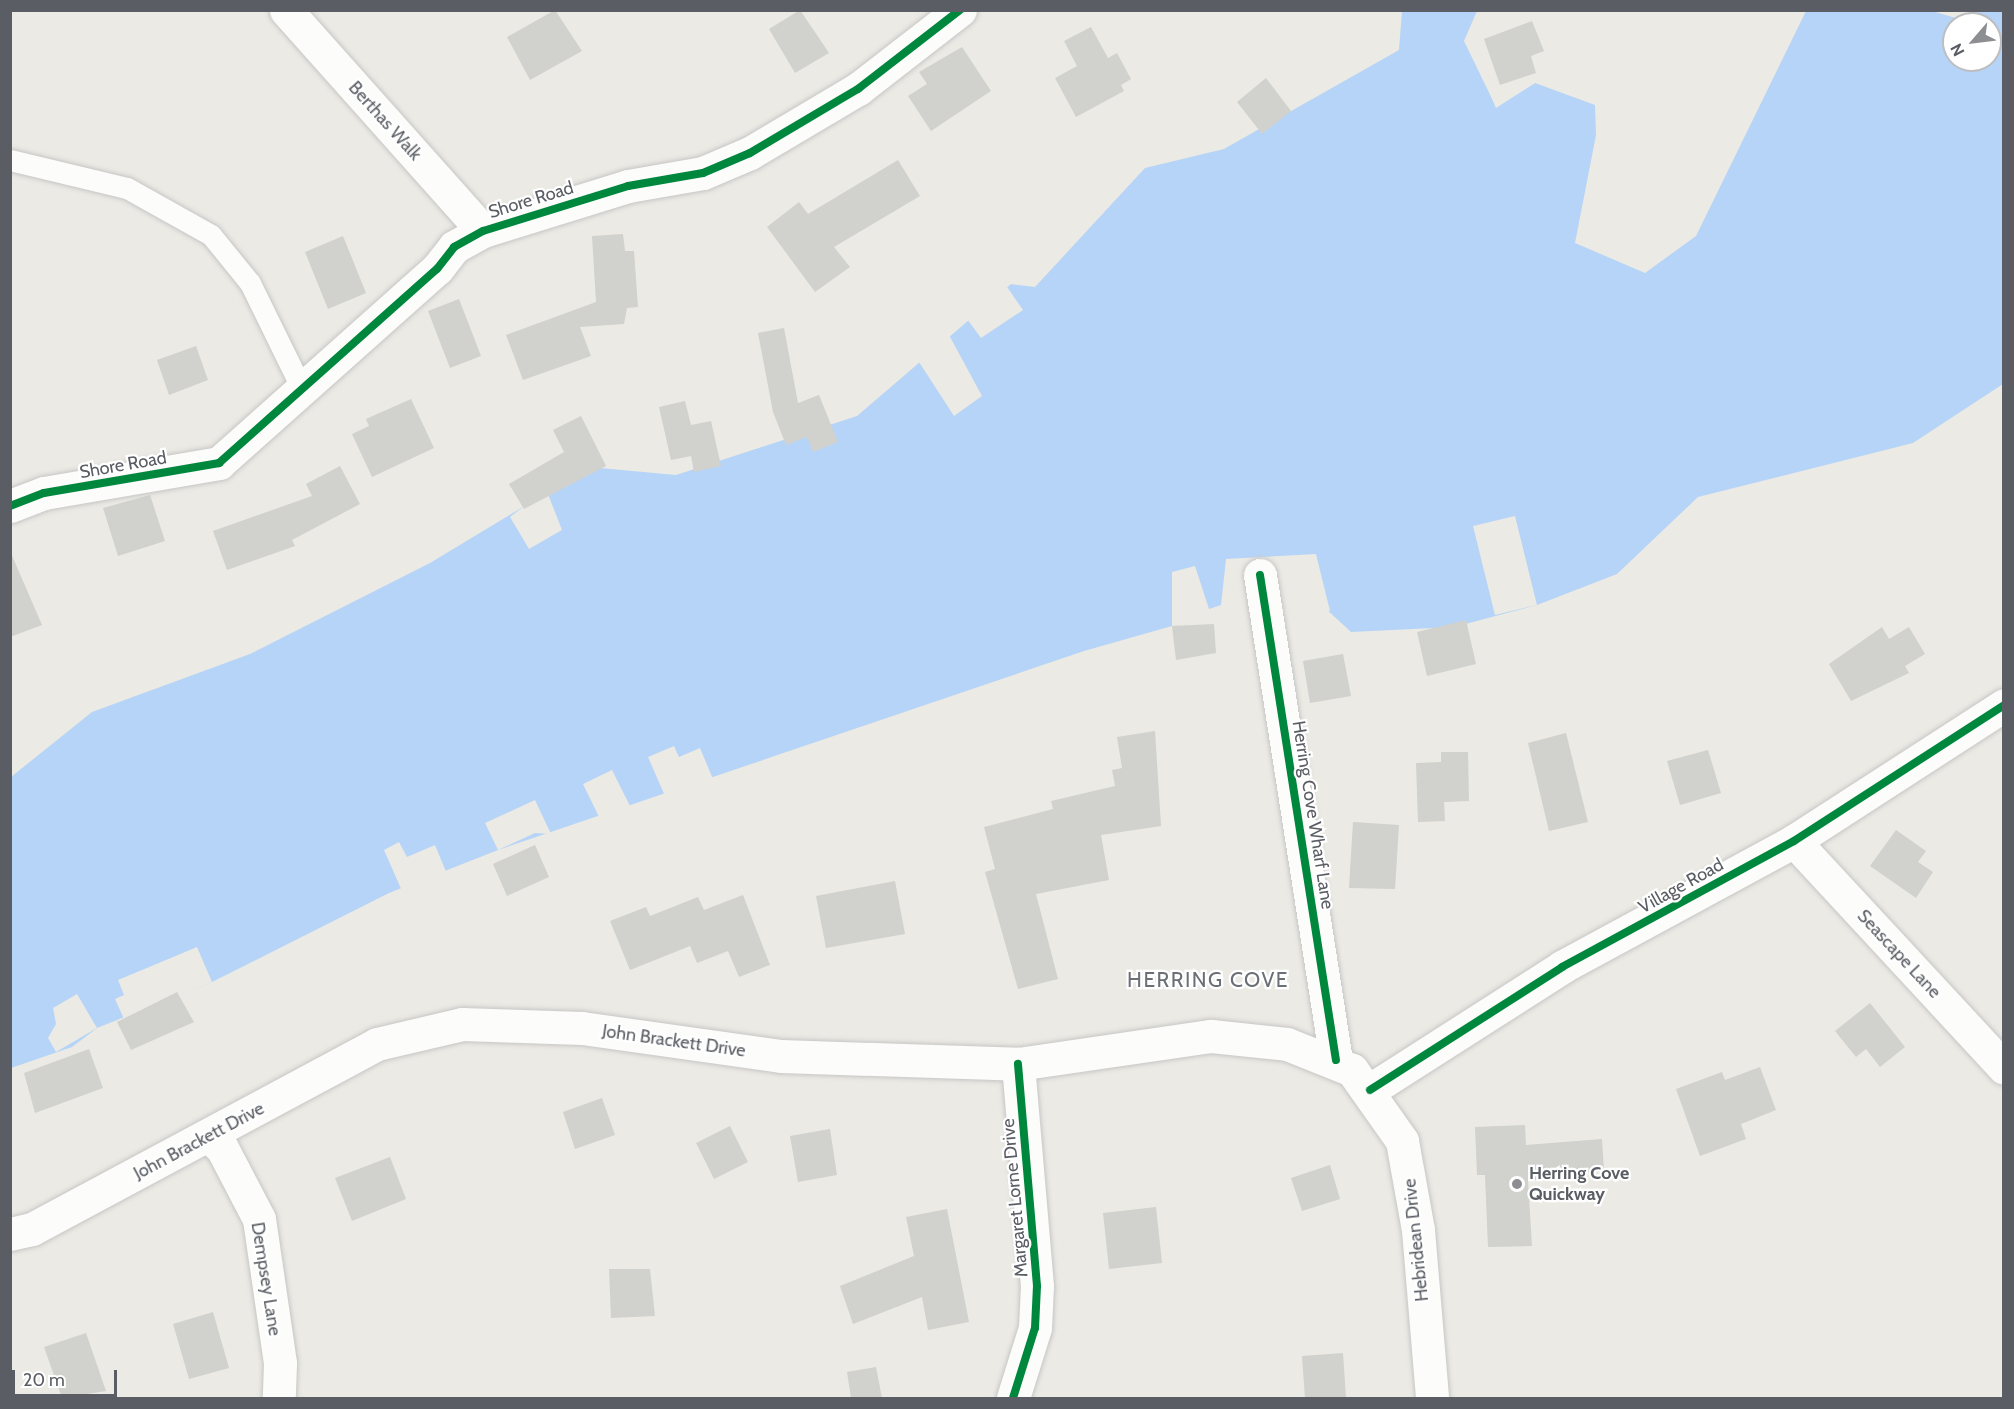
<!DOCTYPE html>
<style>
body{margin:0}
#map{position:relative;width:2014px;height:1409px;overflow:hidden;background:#ebeae4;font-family:Cabin,sans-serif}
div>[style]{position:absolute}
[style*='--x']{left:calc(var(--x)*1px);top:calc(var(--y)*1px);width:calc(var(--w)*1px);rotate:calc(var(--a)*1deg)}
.water>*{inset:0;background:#b6d4f7}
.pier>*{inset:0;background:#ebeae4}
.building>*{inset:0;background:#d1d1cd}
.roads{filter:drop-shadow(0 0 2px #c7c6c6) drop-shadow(0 0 2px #c7c6c6)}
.service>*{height:21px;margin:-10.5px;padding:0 10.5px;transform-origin:10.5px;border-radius:10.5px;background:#fcfcfb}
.minor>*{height:33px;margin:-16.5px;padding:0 16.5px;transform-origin:16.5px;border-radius:16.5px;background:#fcfcfb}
.tertiary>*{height:33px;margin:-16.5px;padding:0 16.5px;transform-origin:16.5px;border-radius:16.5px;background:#fcfcfb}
.secondary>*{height:33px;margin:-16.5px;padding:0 16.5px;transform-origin:16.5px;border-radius:16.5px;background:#fcfcfb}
.cycleway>*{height:8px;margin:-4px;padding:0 4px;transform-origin:4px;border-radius:4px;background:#00873e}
.dots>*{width:16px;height:16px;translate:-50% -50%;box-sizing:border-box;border:3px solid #fff;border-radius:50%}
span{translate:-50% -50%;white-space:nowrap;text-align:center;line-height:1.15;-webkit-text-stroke:4.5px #fff;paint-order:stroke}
.street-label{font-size:18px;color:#5a5d64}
.poi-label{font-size:18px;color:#5a5d64;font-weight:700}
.left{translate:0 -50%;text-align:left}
.quarter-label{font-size:21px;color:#6b6f76;letter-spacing:1.5px}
.frame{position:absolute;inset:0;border:12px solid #5a5d64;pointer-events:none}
.north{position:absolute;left:1942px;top:12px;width:60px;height:60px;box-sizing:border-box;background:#fff;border:2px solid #bdbec1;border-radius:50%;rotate:242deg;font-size:16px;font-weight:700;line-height:24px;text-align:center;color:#5a5d64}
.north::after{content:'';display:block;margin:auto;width:21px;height:27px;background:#8d8e91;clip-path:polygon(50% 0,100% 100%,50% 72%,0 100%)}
.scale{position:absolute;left:12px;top:1370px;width:105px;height:27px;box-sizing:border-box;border:3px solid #5a5d64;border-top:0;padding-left:8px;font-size:18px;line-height:21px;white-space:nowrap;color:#5a5d64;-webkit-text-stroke:4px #fff;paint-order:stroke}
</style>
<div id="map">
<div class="water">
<i style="clip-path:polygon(evenodd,1402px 11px,1477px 11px,1464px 41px,1496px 107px,1535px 83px,1595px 105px,1596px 135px,1575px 243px,1645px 273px,1696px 236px,1806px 11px,2003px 11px,2003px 384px,1913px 443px,1698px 497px,1617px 574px,1537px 605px,1454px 627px,1351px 632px,1324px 607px,1172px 626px,1084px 651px,498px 850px,389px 893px,212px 982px,97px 1028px,72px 1047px,11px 1068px,11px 777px,92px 712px,250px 654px,430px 563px,589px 467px,676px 475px,857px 416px,1011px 284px,1035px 287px,1145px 168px,1224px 149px,1399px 50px,1402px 11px,1954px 24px,1990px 24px,1990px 60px,1954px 60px,1954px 24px)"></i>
</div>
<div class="pier">
<i style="clip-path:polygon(1932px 11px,1973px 11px,1969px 22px)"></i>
<i style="clip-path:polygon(1469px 44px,1497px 103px,1534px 80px,1549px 85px,1535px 83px,1496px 108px)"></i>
<i style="clip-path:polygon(1005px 284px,1023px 310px,981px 338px,967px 319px)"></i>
<i style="clip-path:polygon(949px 335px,982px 396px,954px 416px,919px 362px)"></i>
<i style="clip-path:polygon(546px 489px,562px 530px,529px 549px,510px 517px)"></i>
<i style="clip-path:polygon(1515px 516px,1537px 605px,1495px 615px,1473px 526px)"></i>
<i style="clip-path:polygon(1316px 554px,1330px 611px,1172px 626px,1172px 572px,1195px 566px,1209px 609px,1221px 605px,1226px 559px)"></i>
<i style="clip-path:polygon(674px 746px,679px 757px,700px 748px,713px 779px,665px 796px,648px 757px)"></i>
<i style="clip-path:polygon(612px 770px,631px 808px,600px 819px,583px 784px)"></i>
<i style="clip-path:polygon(535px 800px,551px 834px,535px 833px,498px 850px,485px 823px)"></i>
<i style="clip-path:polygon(399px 842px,407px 857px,435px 845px,447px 874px,402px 891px,384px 850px)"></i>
<i style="clip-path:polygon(197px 947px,212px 982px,124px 1019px,115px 999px,124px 995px,118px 980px)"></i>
<i style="clip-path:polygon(77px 994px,97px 1028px,56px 1052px,48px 1038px,56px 1024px,53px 1008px)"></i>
</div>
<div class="building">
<i style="clip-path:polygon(555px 10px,582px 51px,530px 80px,507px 37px)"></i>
<i style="clip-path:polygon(800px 10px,829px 53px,795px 73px,769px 29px)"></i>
<i style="clip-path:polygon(1532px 21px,1544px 51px,1531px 56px,1536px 73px,1500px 85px,1484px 39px)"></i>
<i style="clip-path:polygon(1091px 27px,1108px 58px,1117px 53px,1131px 79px,1121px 85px,1124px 91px,1076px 117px,1055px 78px,1077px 66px,1064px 41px)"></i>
<i style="clip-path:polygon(962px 47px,991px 91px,931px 131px,908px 96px,927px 84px,919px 72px)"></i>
<i style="clip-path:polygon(1266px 78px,1291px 111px,1262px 134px,1237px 102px)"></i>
<i style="clip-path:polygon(898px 160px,920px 196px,834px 247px,850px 267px,815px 292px,767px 227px,799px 202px,808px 214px)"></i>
<i style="clip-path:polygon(623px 234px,625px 251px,634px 251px,638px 307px,627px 308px,624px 324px,580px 327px,591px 356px,523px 380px,506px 335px,596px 302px,592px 236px)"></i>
<i style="clip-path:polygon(343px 236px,366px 293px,328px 309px,305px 252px)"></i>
<i style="clip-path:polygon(459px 299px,481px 356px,450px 368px,428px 311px)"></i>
<i style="clip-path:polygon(784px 328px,798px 403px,819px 395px,838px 442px,813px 452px,807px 437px,786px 445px,773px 412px,758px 333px)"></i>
<i style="clip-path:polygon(196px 346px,208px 380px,169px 395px,157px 360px)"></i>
<i style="clip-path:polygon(411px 399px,434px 448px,372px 477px,352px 434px,369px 426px,366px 419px)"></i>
<i style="clip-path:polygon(685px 401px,691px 425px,711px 421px,721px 466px,694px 472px,691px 456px,671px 460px,659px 407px)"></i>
<i style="clip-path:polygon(581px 416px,606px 466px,524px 509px,509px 484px,564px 452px,553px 430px)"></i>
<i style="clip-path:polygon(340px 466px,360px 504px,292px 540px,295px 546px,227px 570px,213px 531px,312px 496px,306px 484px)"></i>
<i style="clip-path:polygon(150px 495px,165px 541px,118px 556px,103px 508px)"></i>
<i style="clip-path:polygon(10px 551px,42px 625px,10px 637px)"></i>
<i style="clip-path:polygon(1466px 620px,1476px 664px,1427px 676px,1417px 632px)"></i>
<i style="clip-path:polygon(1214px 624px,1216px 653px,1176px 660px,1172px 626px)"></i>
<i style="clip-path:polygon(1882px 627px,1889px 639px,1909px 627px,1925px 654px,1905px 666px,1909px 673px,1851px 701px,1829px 664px)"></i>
<i style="clip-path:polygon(1343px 654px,1351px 696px,1310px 703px,1303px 661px)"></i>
<i style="clip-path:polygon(1155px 731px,1161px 826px,1101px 835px,1109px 880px,1036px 894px,1058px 979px,1018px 989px,985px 872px,995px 869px,984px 827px,1053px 809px,1051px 801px,1115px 786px,1112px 770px,1122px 768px,1117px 737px)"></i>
<i style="clip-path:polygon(1566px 733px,1588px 822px,1549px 831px,1528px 743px)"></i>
<i style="clip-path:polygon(1708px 750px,1721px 793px,1680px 805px,1667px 761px)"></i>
<i style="clip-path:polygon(1441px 752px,1468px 752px,1469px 801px,1444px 802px,1445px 821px,1418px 822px,1416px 763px,1441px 762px)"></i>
<i style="clip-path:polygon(1353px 822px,1399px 825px,1395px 889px,1349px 888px)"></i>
<i style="clip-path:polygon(1896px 830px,1926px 851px,1918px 862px,1933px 872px,1916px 898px,1870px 866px)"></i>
<i style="clip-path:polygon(535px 845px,549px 877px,507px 896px,493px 864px)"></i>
<i style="clip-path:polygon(895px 881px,905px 934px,826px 948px,816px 896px)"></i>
<i style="clip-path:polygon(743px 895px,770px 965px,739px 977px,728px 951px,697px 963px,690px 946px,630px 970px,610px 921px,646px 907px,650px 916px,698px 897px,704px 910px)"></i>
<i style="clip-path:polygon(177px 992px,194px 1022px,131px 1050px,117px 1022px)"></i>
<i style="clip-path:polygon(1870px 1003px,1905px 1047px,1880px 1067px,1866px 1049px,1856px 1057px,1835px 1031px)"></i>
<i style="clip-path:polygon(89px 1049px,103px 1088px,35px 1113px,24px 1073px)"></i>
<i style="clip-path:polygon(1760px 1067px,1776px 1110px,1741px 1124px,1746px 1139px,1700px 1156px,1676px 1089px,1722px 1072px,1725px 1080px)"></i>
<i style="clip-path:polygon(602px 1098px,615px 1135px,575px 1149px,563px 1112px)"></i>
<i style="clip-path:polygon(1525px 1125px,1526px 1145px,1602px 1139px,1604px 1171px,1528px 1181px,1532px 1246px,1488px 1247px,1485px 1175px,1477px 1175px,1475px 1127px)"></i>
<i style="clip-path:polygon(730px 1126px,748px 1162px,714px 1179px,696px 1143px)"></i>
<i style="clip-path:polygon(830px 1129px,837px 1175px,798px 1182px,790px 1136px)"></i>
<i style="clip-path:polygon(390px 1157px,406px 1199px,352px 1221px,335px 1178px)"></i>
<i style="clip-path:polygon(1330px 1165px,1340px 1199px,1302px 1211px,1291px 1178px)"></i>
<i style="clip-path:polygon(1156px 1207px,1162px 1263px,1109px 1269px,1103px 1213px)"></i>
<i style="clip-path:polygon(947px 1209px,969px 1322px,928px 1330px,922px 1297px,853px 1324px,840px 1286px,914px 1256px,906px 1217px)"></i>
<i style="clip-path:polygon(609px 1269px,650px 1269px,655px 1316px,611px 1318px)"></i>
<i style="clip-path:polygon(213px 1312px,229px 1368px,189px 1379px,173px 1324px)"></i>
<i style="clip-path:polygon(86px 1333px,106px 1391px,62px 1398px,44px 1347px)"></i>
<i style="clip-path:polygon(1343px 1353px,1346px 1398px,1305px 1398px,1302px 1356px)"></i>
<i style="clip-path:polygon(876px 1367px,882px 1398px,851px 1398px,847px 1372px)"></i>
</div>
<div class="roads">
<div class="service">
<i style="--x:10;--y:160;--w:120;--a:13.5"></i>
<i style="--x:127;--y:188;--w:96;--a:29.2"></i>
<i style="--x:211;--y:235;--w:62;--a:50.9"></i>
<i style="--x:250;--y:283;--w:116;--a:63.9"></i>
</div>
<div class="minor">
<i style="--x:286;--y:10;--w:296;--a:48.3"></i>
<i style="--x:10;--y:506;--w:36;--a:-21"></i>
<i style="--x:44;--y:493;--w:178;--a:-9.7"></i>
<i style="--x:219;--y:463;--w:292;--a:-41.7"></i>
<i style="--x:437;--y:269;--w:28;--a:-52"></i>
<i style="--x:454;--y:247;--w:33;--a:-29"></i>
<i style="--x:483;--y:231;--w:152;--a:-17.2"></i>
<i style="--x:628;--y:186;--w:76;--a:-9.8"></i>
<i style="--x:703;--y:173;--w:51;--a:-23.1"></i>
<i style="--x:750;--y:153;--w:126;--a:-30.7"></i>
<i style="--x:858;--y:89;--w:129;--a:-37.8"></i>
<i style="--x:1260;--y:575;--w:491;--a:81.1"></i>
<i style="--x:1794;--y:841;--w:309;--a:47.2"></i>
<i style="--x:210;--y:1137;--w:16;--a:43"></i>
<i style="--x:222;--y:1148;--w:80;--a:62.5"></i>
<i style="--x:259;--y:1219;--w:146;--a:81.7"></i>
<i style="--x:280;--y:1363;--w:35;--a:92"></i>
<i style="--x:1013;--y:1398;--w:73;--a:-72.6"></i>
<i style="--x:1035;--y:1328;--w:42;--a:-87.3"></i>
<i style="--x:1037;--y:1286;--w:223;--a:-94.9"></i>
</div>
<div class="tertiary">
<i style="--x:1370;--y:1090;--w:228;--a:-32.6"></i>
<i style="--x:1562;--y:967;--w:264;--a:-28.5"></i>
<i style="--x:1794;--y:841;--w:250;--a:-32.9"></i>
</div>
<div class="secondary">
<i style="--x:10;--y:1234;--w:23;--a:-13"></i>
<i style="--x:32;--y:1229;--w:391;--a:-28.2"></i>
<i style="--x:377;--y:1044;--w:87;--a:-13.2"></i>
<i style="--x:462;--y:1024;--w:120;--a:1.9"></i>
<i style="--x:582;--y:1028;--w:201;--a:8"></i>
<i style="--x:781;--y:1056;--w:237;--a:1.9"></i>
<i style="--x:1018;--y:1064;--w:195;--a:-8.3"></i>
<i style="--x:1211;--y:1036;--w:76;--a:6"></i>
<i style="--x:1287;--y:1044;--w:70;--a:21.8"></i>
<i style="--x:1352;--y:1070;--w:87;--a:54.8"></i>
<i style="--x:1402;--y:1141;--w:90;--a:79.8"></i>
<i style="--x:1418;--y:1230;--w:169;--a:85.2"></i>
</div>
</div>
<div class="cycleway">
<i style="--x:10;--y:506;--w:36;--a:-21"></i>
<i style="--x:44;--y:493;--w:178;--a:-9.7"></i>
<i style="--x:219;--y:463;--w:292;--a:-41.7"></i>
<i style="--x:437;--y:269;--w:28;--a:-52"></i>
<i style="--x:454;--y:247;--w:33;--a:-29"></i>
<i style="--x:483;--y:231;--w:152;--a:-17.2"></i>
<i style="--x:628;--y:186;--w:76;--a:-9.8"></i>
<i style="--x:703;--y:173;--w:51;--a:-23.1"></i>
<i style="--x:750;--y:153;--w:126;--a:-30.7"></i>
<i style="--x:858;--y:89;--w:129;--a:-37.8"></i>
<i style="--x:1260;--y:575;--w:491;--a:81.1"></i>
<i style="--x:1370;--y:1090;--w:228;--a:-32.6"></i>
<i style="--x:1562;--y:967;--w:264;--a:-28.5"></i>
<i style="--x:1794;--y:841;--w:250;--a:-32.9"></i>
<i style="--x:1013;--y:1398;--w:73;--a:-72.6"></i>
<i style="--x:1035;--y:1328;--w:42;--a:-87.3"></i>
<i style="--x:1037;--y:1286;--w:223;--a:-94.9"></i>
</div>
<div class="dots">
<i style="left:1517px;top:1184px;background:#8d8e91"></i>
</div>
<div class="street-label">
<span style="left:385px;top:121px;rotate:48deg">Berthas Walk</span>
<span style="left:531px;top:200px;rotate:-17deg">Shore Road</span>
<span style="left:123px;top:465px;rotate:-10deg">Shore Road</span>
<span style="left:1313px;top:815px;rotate:81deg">Herring Cove Wharf Lane</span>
<span style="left:1681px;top:886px;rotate:-29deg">Village Road</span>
<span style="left:1899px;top:954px;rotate:47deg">Seascape Lane</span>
<span style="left:674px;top:1041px;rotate:8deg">John Brackett Drive</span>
<span style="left:199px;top:1141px;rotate:-28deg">John Brackett Drive</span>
<span style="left:1015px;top:1198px;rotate:-95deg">Margaret Lorne Drive</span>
<span style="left:1416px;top:1240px;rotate:-96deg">Hebridean Drive</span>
<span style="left:266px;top:1279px;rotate:81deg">Dempsey Lane</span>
</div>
<div class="poi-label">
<span class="left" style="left:1529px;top:1184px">Herring Cove<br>Quickway</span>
</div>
<div class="quarter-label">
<span style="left:1208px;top:980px">HERRING COVE</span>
</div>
<div class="frame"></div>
<div class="north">N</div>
<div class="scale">20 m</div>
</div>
